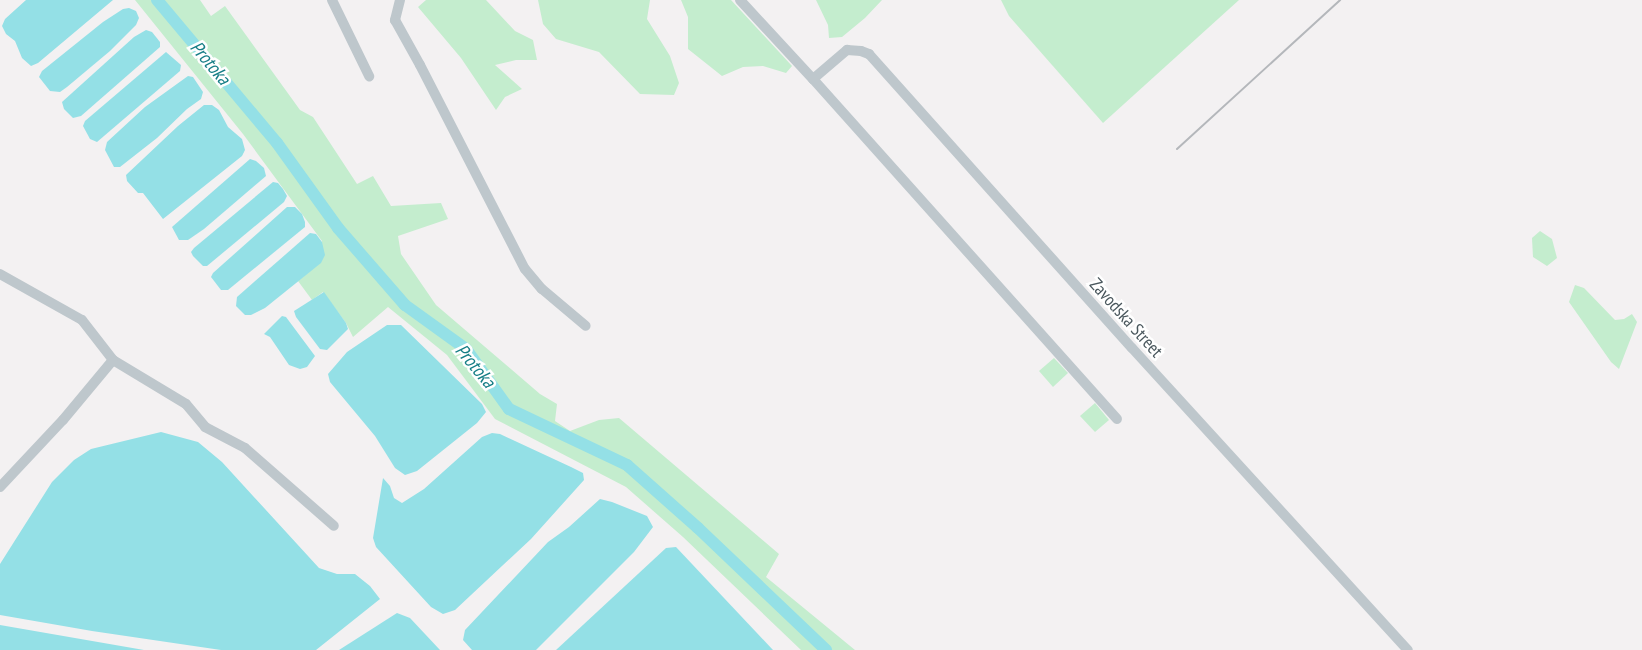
<!DOCTYPE html>
<style>
body{margin:0}
#map{position:relative;width:1642px;height:650px;overflow:hidden;background:#f3f1f2;font-family:"PT Sans Narrow",sans-serif}
div>[style]{position:absolute}
[style*='--x']{left:calc(var(--x)*1px);top:calc(var(--y)*1px);width:calc(var(--w)*1px);rotate:calc(var(--a)*1deg)}
.green>*{inset:0;background:#c4edce}
.water>*{inset:0;background:#94e0e6}
.river>*{height:12px;margin:-6px;padding:0 6px;transform-origin:6px;border-radius:6px;background:#94e0e6}
.minor>*{height:10px;margin:-5px;padding:0 5px;transform-origin:5px;border-radius:5px;background:#bec7cc}
.rail>*{height:2px;margin:-1px;padding:0 1px;transform-origin:1px;border-radius:1px;background:#b4b7bb}
span{translate:-50% -50%;white-space:nowrap;text-align:center;line-height:1.15;-webkit-text-stroke:5px #fff;paint-order:stroke}
.street-label{font-size:18px;color:#4a575d}
.water-label{font-size:19px;color:#167e86;font-style:italic}
</style>
<div id="map">
<div class="green">
<i style="clip-path:polygon(135px 0,200px 0,211px 16px,225px 6px,300px 110px,313px 117px,357px 184px,373px 176px,391px 206px,441px 203px,448px 219px,398px 236px,401px 254px,436px 305px,540px 394px,557px 404px,555px 421px,570px 431px,599px 420px,619px 418px,779px 554px,766px 577px,855px 650px,801px 650px,683px 537px,626px 487px,495px 419px,447px 355px,388px 307px,353px 337px,346px 323px,323px 292px,312px 300px,298px 281px,321px 262px,322px 241px,243px 134px)"></i>
<i style="clip-path:polygon(426px 0,486px 0,515px 31px,533px 40px,537px 60px,516px 60px,495px 65px,522px 89px,505px 97px,496px 110px,461px 58px,418px 7px)"></i>
<i style="clip-path:polygon(538px 0,650px 0,647px 19px,670px 56px,679px 83px,674px 95px,640px 94px,599px 52px,556px 39px,543px 24px)"></i>
<i style="clip-path:polygon(681px 0,731px 0,792px 66px,786px 73px,763px 66px,743px 67px,722px 76px,688px 49px,688px 17px)"></i>
<i style="clip-path:polygon(816px 0,882px 0,865px 18px,842px 37px,829px 38px,828px 25px)"></i>
<i style="clip-path:polygon(1001px 0,1239px 0,1103px 123px,1009px 16px)"></i>
<i style="clip-path:polygon(1540px 231px,1552px 239px,1557px 258px,1547px 266px,1533px 257px,1532px 238px)"></i>
<i style="clip-path:polygon(1575px 285px,1584px 288px,1615px 320px,1624px 319px,1632px 314px,1637px 322px,1619px 369px,1611px 362px,1569px 302px)"></i>
<i style="clip-path:polygon(1054px 358px,1068px 373px,1053px 387px,1039px 371px)"></i>
<i style="clip-path:polygon(1095px 403px,1109px 420px,1095px 432px,1080px 416px)"></i>
</div>
<div class="water">
<i style="clip-path:polygon(26px 0,113px 0,38px 63px,31px 66px,22px 58px,15px 41px,6px 34px,2px 26px,5px 19px)"></i>
<i style="clip-path:polygon(129px 8px,136px 11px,139px 18px,136px 25px,110px 51px,67px 87px,60px 92px,50px 91px,39px 77px,42px 71px,103px 22px,123px 9px)"></i>
<i style="clip-path:polygon(146px 30px,152px 32px,160px 42px,160px 47px,81px 116px,73px 118px,64px 109px,62px 102px,134px 37px)"></i>
<i style="clip-path:polygon(166px 52px,181px 65px,180px 71px,97px 142px,90px 139px,83px 126px,85px 121px)"></i>
<i style="clip-path:polygon(188px 76px,193px 77px,203px 92px,201px 99px,187px 109px,157px 138px,120px 167px,114px 167px,105px 150px,107px 142px,145px 107px)"></i>
<i style="clip-path:polygon(204px 105px,212px 105px,219px 110px,228px 127px,242px 139px,245px 150px,242px 156px,163px 219px,143px 193px,138px 193px,127px 181px,126px 175px,178px 126px)"></i>
<i style="clip-path:polygon(250px 159px,256px 161px,264px 168px,266px 176px,204px 229px,188px 240px,179px 240px,172px 227px)"></i>
<i style="clip-path:polygon(273px 182px,278px 183px,283px 189px,287px 196px,284px 202px,207px 266px,203px 266px,193px 256px,191px 252px,194px 248px)"></i>
<i style="clip-path:polygon(287px 207px,295px 207px,302px 214px,305px 222px,305px 227px,228px 290px,221px 290px,211px 277px,213px 273px)"></i>
<i style="clip-path:polygon(310px 233px,316px 234px,322px 242px,325px 255px,321px 263px,265px 308px,251px 315px,245px 315px,236px 306px,237px 297px)"></i>
<i style="clip-path:polygon(324px 292px,346px 323px,348px 329px,327px 350px,320px 349px,296px 317px,294px 311px)"></i>
<i style="clip-path:polygon(282px 316px,286px 317px,315px 356px,307px 367px,300px 369px,289px 365px,270px 337px,264px 334px)"></i>
<i style="clip-path:polygon(387px 325px,401px 325px,482px 404px,486px 412px,477px 423px,417px 471px,405px 475px,395px 468px,375px 436px,330px 382px,328px 374px,347px 352px)"></i>
<i style="clip-path:polygon(161px 432px,198px 442px,222px 462px,319px 568px,337px 574px,355px 574px,370px 586px,380px 599px,316px 650px,221px 650px,92px 631px,0 615px,0 564px,52px 482px,74px 460px,91px 449px)"></i>
<i style="clip-path:polygon(492px 433px,500px 434px,571px 467px,583px 473px,584px 480px,531px 539px,455px 610px,443px 614px,431px 607px,376px 547px,373px 538px,383px 478px,390px 486px,394px 498px,402px 503px,424px 489px,482px 437px)"></i>
<i style="clip-path:polygon(600px 499px,612px 502px,647px 516px,653px 527px,634px 552px,536px 650px,472px 650px,463px 640px,465px 630px,548px 542px,569px 527px)"></i>
<i style="clip-path:polygon(676px 547px,773px 650px,556px 650px,666px 548px)"></i>
<i style="clip-path:polygon(397px 613px,410px 618px,440px 650px,339px 650px)"></i>
<i style="clip-path:polygon(0 625px,144px 650px,0 650px)"></i>
</div>
<div class="river">
<i style="--x:157;--y:0;--w:187;--a:50"></i>
<i style="--x:277;--y:143;--w:105;--a:54.3"></i>
<i style="--x:338;--y:228;--w:102;--a:49"></i>
<i style="--x:405;--y:305;--w:75;--a:35.8"></i>
<i style="--x:466;--y:349;--w:74;--a:54.4"></i>
<i style="--x:509;--y:409;--w:131;--a:25.4"></i>
<i style="--x:627;--y:465;--w:95;--a:41.6"></i>
<i style="--x:698;--y:528;--w:177;--a:43.6"></i>
</div>
<div class="minor">
<i style="--x:332;--y:0;--w:85;--a:64"></i>
<i style="--x:400;--y:0;--w:21;--a:104"></i>
<i style="--x:395;--y:20;--w:51;--a:60.9"></i>
<i style="--x:420;--y:65;--w:229;--a:62.8"></i>
<i style="--x:525;--y:269;--w:26;--a:50"></i>
<i style="--x:542;--y:289;--w:57;--a:40.1"></i>
<i style="--x:740;--y:0;--w:108;--a:47.3"></i>
<i style="--x:813;--y:79;--w:45;--a:-40.5"></i>
<i style="--x:847;--y:50;--w:14;--a:4"></i>
<i style="--x:861;--y:51;--w:9;--a:21"></i>
<i style="--x:869;--y:54;--w:394;--a:48.2"></i>
<i style="--x:1132;--y:348;--w:409;--a:47.6"></i>
<i style="--x:813;--y:79;--w:456;--a:48.2"></i>
<i style="--x:0;--y:274;--w:94;--a:29.3"></i>
<i style="--x:82;--y:320;--w:51;--a:52.2"></i>
<i style="--x:113;--y:360;--w:85;--a:31.1"></i>
<i style="--x:186;--y:404;--w:30;--a:50"></i>
<i style="--x:205;--y:427;--w:45;--a:27.7"></i>
<i style="--x:245;--y:448;--w:118;--a:41.2"></i>
<i style="--x:0;--y:487;--w:92;--a:-46.8"></i>
<i style="--x:63;--y:420;--w:78;--a:-50.2"></i>
</div>
<div class="rail">
<i style="--x:1177;--y:149;--w:221;--a:-42.4"></i>
</div>
<div class="street-label">
<span style="left:1126px;top:318px;rotate:48deg">Zavodska Street</span>
</div>
<div class="water-label">
<span style="left:210px;top:63px;rotate:50deg">Protoka</span>
<span style="left:475px;top:366px;rotate:50deg">Protoka</span>
</div>
</div>
